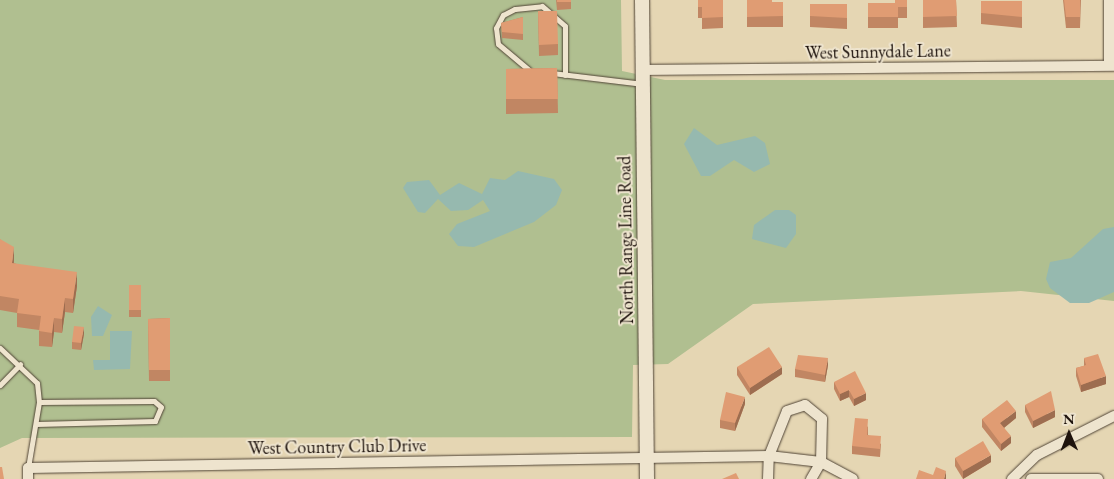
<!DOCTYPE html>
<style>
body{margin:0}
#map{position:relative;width:1114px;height:479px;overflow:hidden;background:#e5d6b3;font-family:"EB Garamond",serif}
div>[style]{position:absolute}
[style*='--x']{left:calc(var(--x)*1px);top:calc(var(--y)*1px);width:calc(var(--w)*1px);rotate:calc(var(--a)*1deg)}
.green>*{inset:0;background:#b0bf90}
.water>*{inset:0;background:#96b9af}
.roads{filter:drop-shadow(0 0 1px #504436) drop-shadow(0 0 1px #504436)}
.lane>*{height:5px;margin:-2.5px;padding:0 2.5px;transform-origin:2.5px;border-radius:2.5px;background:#eee4ce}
.street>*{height:10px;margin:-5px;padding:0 5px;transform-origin:5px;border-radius:5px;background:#eee4ce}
.secondary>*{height:14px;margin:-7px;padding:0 7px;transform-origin:7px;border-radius:7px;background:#eee4ce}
.wall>*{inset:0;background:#c18663}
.shaded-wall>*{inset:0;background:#9d6d50}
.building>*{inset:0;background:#e09c73}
span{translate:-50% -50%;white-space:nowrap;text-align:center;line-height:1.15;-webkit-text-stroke:4px #eee4ce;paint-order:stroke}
.street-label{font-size:18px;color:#1e130d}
.north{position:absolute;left:1044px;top:409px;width:50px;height:50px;-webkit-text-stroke:4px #eee4ce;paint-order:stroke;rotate:359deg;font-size:14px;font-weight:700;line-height:20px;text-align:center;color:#1e130d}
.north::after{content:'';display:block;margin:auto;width:18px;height:22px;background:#1e130d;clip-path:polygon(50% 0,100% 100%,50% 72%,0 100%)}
</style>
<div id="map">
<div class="green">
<i style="clip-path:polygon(0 0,621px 0,622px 71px,665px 80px,1114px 80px,1114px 301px,1021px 291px,753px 304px,668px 364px,633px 365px,632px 437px,22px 438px,0 448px)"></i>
</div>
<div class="water">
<i style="clip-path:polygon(694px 128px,717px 145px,755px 136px,765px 143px,770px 164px,754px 172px,734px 160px,710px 176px,701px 176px,684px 144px)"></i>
<i style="clip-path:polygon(518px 171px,554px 179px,562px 190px,556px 205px,534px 222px,474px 247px,458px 246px,449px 234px,457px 224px,490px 211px,483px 200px,468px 210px,451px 211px,438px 199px,425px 213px,418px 212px,403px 188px,407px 182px,429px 180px,440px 195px,459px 183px,482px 194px,490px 178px,505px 180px)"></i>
<i style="clip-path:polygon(775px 210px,789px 210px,796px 215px,796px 234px,786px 248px,752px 239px,754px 225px)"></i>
<i style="clip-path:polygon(1114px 227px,1114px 292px,1089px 303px,1070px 303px,1050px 288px,1046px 279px,1050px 262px,1071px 258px,1103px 229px)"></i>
<i style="clip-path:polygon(98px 306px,112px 315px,103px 336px,92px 336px,91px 317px)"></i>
<i style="clip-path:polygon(110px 331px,132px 331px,130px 369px,94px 370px,93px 360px,110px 360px)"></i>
</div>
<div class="roads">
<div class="lane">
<i style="--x:529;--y:70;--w:40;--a:-140"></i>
<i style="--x:498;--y:44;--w:16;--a:-97"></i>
<i style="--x:496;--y:28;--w:15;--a:-62"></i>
<i style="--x:503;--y:15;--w:13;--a:-27"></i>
<i style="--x:515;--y:9;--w:27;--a:-6"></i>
<i style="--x:542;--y:6;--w:30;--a:41"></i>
<i style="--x:565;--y:26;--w:49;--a:90"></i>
<i style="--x:552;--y:73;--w:92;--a:6.9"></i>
<i style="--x:0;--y:348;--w:51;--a:43.4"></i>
<i style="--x:37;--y:383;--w:19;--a:84"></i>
<i style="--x:39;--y:402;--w:67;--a:99.5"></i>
<i style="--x:0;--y:385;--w:29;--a:-46"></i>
<i style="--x:36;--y:424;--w:119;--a:-1.4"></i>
<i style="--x:155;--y:421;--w:15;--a:-67"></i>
<i style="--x:161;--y:407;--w:9;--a:-139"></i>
<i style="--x:154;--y:401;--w:115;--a:179.5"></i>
</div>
<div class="street">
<i style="--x:1109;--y:0;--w:65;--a:90"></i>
<i style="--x:643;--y:70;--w:471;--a:-0.5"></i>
<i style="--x:28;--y:479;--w:11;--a:-90"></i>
<i style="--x:28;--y:468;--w:741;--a:-0.93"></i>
<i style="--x:769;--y:456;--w:52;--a:6.6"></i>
<i style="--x:821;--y:462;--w:36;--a:28"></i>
<i style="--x:768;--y:479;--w:23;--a:-88"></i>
<i style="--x:769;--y:456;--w:48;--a:-68.2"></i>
<i style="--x:787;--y:411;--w:19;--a:-18"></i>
<i style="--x:805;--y:405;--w:22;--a:39"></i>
<i style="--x:822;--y:419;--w:43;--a:91.3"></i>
<i style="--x:821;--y:462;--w:20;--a:120"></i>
<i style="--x:1012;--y:479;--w:35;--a:-44"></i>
<i style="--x:1037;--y:455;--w:86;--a:-26.9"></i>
<i style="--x:1031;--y:479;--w:67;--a:0"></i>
</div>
<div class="secondary">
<i style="--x:642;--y:0;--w:479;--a:89.4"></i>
</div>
</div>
<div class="wall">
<i style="clip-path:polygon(556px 0,571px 0,571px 9px,557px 10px)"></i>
<i style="clip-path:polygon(698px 0,723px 0,723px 28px,702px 29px,702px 18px,698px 18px)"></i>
<i style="clip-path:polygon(747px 0,772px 2px,783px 2px,783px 27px,747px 27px)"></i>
<i style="clip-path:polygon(907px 0,907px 18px,898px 18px,898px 28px,868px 28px,868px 3px,895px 3px)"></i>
<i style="clip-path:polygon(923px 0,956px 0,957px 27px,923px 28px)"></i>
<i style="clip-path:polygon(1063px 0,1081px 0,1080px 28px,1066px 28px)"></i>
<i style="clip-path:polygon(981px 1px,1022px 1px,1022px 28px,981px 24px)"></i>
<i style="clip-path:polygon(810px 4px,847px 4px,847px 29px,810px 27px)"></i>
<i style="clip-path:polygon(538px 11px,558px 44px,558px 55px,539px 56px)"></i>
<i style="clip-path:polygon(523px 17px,523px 40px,502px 38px,501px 23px)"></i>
<i style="clip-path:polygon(557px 68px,558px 113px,506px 114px,506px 69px)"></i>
<i style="clip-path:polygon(0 239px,14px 263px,77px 286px,73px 313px,65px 312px,62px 333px,54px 332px,52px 347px,39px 346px,39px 330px,17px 327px,17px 313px,0 310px)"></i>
<i style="clip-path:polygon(129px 285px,141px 285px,141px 317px,129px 317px)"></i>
<i style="clip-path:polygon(170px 318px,170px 381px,149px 381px,148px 319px)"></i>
<i style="clip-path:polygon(84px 334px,81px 350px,72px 349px,72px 342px)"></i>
<i style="clip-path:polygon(1084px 358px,1106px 384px,1081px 392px,1076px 376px,1076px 368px,1084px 366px)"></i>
<i style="clip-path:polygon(828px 365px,825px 382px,795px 377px,795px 369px)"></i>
<i style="clip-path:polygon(737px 367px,782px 374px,750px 395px,737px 375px)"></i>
<i style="clip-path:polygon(834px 382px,866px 400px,854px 406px,849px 397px,840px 401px,834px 389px)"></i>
<i style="clip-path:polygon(745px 404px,735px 431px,720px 428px,720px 420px)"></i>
<i style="clip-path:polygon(1025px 405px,1055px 417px,1033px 428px,1025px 412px)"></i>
<i style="clip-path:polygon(1016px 418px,1004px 428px,1011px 443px,1001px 451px,982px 427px,982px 419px)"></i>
<i style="clip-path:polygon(868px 426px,868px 435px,881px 444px,880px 457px,852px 454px,852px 446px)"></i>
<i style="clip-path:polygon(955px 458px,991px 462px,963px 479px,955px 466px)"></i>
</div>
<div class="shaded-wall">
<i style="clip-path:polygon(14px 247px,14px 261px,12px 277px,12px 263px)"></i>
<i style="clip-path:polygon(77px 272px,77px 286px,73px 313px,73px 299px)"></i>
<i style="clip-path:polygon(65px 298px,65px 312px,62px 333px,62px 319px)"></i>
<i style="clip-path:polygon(54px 318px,54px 332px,52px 347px,52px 333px)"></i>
<i style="clip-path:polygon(84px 327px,84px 334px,81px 350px,81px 343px)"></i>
<i style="clip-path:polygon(828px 358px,828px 365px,825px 382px,825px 375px)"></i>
<i style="clip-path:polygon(782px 367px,782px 374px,750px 395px,750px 388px)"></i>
<i style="clip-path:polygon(1106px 376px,1106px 384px,1081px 392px,1081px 385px)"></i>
<i style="clip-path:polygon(849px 390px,849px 397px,840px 401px,840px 394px)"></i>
<i style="clip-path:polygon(866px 393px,866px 400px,854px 406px,854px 399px)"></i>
<i style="clip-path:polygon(745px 397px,745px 404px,735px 431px,735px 423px)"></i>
<i style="clip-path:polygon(1055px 410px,1055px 417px,1033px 428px,1033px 421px)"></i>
<i style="clip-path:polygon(1016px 411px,1016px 418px,1000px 431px,1000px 423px)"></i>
<i style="clip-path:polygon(1011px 436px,1011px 443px,1001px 451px,1001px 444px)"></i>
<i style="clip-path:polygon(991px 455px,991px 462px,963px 479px,963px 471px)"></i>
<i style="clip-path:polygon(946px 471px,946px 479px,944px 479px)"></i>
</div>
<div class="building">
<i style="clip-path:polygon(557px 0,571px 0,571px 2px,557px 2px)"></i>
<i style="clip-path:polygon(698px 0,723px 0,723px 17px,702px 18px,702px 7px,698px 7px)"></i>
<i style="clip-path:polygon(747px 0,772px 0,772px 2px,783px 2px,783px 16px,747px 17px)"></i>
<i style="clip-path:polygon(895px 0,907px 0,907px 7px,898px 7px,898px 17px,868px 17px,868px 3px,895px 3px)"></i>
<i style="clip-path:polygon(923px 0,956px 0,957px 16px,923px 17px)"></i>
<i style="clip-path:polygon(1064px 0,1080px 0,1080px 17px,1066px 17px)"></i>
<i style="clip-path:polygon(981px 1px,1022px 1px,1022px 17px,981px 13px)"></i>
<i style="clip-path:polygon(810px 4px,847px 4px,847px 18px,810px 16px)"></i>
<i style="clip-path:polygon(538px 11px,557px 11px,558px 44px,539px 45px)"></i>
<i style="clip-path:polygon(523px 17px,523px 34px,502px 32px,501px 23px)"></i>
<i style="clip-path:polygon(557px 68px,558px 99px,506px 99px,506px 69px)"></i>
<i style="clip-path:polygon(0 239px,14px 247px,12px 263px,77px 272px,73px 299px,65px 298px,62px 319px,54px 318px,52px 333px,39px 331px,41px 316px,17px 313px,19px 299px,0 296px)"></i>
<i style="clip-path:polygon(129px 285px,141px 285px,141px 310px,129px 310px)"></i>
<i style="clip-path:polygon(170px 318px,170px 370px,149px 370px,148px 319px)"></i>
<i style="clip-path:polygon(74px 326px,84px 327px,81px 343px,72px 342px)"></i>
<i style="clip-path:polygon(769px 347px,782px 367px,750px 388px,737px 367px)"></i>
<i style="clip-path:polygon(1098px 354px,1106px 376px,1081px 385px,1076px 368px,1086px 365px,1084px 358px)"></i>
<i style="clip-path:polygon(798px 355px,828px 358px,825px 375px,795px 369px)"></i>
<i style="clip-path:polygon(855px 371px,866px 393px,854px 399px,849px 390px,840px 394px,834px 382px)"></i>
<i style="clip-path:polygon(1051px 391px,1055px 410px,1033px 421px,1025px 405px)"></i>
<i style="clip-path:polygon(726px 392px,745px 397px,735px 423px,720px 420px)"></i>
<i style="clip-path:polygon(1007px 400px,1016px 411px,1000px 423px,1011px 436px,1001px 444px,982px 419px)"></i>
<i style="clip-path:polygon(855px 418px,868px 419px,867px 435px,881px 436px,880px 449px,852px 446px)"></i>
<i style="clip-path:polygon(983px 441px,991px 455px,963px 471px,955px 458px)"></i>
<i style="clip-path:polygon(0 467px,2px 467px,4px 479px,0 479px)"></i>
<i style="clip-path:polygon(936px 467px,946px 471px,944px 479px,916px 479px,919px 470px,933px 475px)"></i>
<i style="clip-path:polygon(736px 473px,739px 479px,722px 479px)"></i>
</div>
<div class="street-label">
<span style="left:878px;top:52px;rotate:-1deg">West Sunnydale Lane</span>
<span style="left:626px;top:240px;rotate:-91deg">North Range Line Road</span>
<span style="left:337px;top:447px;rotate:-1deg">West Country Club Drive</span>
</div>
<div class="north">N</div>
</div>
